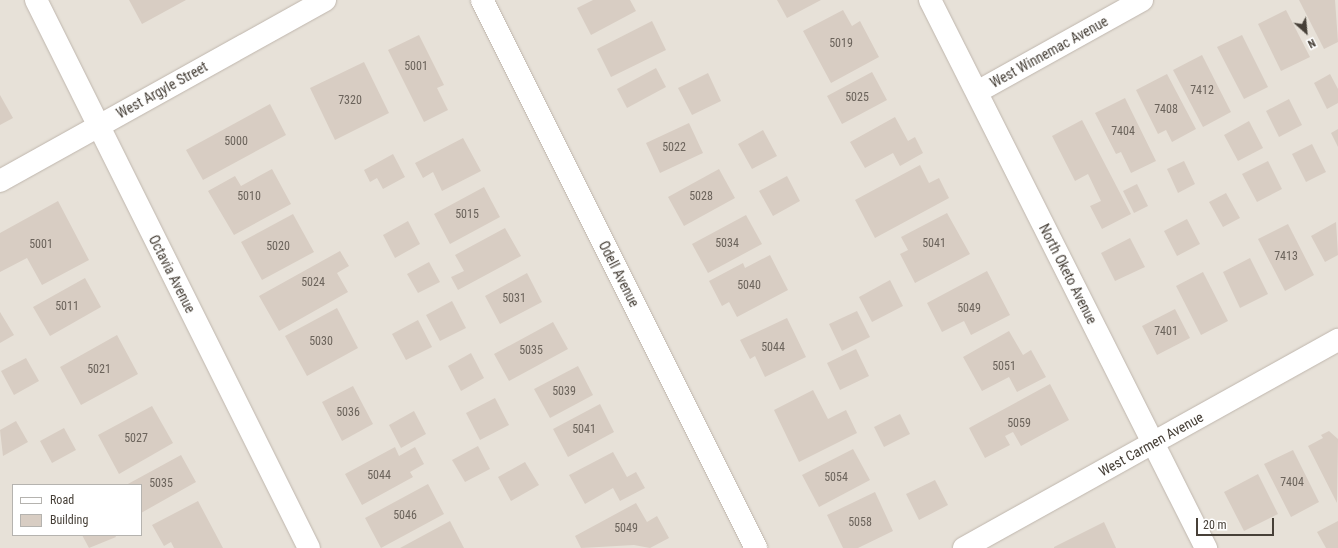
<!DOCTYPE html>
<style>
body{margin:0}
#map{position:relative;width:1338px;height:548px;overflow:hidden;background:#f4f0ea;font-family:"Roboto Condensed",sans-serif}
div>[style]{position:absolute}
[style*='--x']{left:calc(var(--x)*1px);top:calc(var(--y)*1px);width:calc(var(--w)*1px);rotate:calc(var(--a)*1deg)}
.residential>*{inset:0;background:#e7e1d8}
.building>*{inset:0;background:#d8cdc3}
.roads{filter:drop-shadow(0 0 1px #bfb6ad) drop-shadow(0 0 1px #bfb6ad)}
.street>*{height:22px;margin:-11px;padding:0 11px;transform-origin:11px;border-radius:11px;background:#fff}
span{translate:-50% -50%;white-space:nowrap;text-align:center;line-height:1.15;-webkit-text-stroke:3px #fff;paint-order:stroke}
.number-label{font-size:12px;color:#6b635b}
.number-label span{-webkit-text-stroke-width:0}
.street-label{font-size:14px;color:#474038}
.legend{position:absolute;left:12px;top:484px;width:130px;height:52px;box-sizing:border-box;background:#fff;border:1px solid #b5b3af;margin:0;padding:5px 7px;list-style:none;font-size:12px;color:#474038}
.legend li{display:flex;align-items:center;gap:8px;height:20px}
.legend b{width:20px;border:1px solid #b5b3af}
.north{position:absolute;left:1286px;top:12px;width:40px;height:40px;-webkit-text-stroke:3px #fff;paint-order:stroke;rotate:153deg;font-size:11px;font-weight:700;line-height:16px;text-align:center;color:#474038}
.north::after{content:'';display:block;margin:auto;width:14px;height:18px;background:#474038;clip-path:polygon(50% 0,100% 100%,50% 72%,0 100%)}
.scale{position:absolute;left:1196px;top:518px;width:78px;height:18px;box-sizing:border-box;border:2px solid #474038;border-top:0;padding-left:5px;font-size:12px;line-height:14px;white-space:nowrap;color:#474038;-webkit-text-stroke:3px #fff;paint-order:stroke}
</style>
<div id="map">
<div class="residential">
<i style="clip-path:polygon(evenodd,0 0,1338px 0,1338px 548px,0 548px,0 0,13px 485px,141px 485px,141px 535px,13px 535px,13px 485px)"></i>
</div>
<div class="building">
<i style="clip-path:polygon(129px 0,186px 0,142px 24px)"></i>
<i style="clip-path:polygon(593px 0,630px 0,636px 11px,591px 35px,577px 8px)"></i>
<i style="clip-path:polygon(777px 0,821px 0,787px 18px)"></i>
<i style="clip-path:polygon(1299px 0,1335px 0,1338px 42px,1324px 49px)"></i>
<i style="clip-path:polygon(843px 10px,852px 26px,860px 21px,879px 57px,831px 83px,803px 31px)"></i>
<i style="clip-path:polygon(1286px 10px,1310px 57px,1281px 71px,1258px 24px)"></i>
<i style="clip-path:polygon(652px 21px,666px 50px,611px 77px,597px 49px)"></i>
<i style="clip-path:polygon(419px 35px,444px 85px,437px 88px,448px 110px,424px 122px,388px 50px)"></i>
<i style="clip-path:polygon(1242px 35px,1268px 87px,1244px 99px,1217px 47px)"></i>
<i style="clip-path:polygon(1202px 55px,1231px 112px,1203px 127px,1173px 70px)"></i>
<i style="clip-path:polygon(364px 62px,389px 113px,335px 140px,310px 88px)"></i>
<i style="clip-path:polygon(656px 68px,666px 87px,627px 108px,617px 89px)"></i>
<i style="clip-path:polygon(872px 72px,887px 100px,842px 124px,827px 96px)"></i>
<i style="clip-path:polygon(708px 73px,721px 101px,692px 115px,678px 88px)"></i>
<i style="clip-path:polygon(1167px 74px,1196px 129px,1172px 142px,1166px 130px,1158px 134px,1136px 90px)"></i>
<i style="clip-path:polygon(1330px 74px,1338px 89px,1338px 103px,1327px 109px,1314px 83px)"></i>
<i style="clip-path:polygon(0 95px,13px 118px,0 125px)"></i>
<i style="clip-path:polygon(1125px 98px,1156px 161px,1131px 173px,1121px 152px,1116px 154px,1095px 113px)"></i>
<i style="clip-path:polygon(1289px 99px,1302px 125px,1279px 137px,1266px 111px)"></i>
<i style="clip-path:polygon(270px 104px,286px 135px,203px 180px,186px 150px)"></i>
<i style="clip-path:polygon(895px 117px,908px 141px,915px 137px,923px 153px,900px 166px,893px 153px,865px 168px,850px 142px)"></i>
<i style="clip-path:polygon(1082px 120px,1131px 214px,1102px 229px,1090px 206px,1101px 201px,1088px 174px,1075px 181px,1052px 136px)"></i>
<i style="clip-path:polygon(1249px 121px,1263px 148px,1238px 161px,1224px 135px)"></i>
<i style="clip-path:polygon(689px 123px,703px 153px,660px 173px,646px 143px)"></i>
<i style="clip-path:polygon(1338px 129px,1338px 147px,1331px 133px)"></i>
<i style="clip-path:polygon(763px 130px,777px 156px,752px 169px,738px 144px)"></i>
<i style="clip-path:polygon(463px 138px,481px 171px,442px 191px,433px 172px,423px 178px,415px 163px)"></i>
<i style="clip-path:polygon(1312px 144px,1326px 172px,1306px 182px,1292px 154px)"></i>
<i style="clip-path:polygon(393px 154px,405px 177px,383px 189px,377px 178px,370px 182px,364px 170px)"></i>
<i style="clip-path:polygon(1184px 161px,1195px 184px,1178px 193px,1167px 169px)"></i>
<i style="clip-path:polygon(1268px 161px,1282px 189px,1257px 202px,1242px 174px)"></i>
<i style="clip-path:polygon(920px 165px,929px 183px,939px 178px,949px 198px,875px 238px,855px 200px)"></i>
<i style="clip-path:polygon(272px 169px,291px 204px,234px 235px,208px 191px,235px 176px,241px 186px)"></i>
<i style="clip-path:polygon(719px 169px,735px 198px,684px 226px,668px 197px)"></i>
<i style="clip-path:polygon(787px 176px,800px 201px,773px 216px,759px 191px)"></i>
<i style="clip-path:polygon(1137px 184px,1148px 206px,1134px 213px,1123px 191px)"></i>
<i style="clip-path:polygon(484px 187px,500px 217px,450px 244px,434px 214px)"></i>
<i style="clip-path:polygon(1226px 193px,1240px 218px,1223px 227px,1209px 202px)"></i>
<i style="clip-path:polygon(58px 201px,89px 260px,42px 285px,27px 258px,0 272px,0 233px)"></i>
<i style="clip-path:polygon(947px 213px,970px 254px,915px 283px,900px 254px,908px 250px,901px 237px)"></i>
<i style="clip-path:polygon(293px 214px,314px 252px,262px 280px,241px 242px)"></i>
<i style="clip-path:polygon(746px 215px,762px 244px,708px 273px,692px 244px)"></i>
<i style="clip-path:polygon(1187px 219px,1200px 244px,1177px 256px,1164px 231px)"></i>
<i style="clip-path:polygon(408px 221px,420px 244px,395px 258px,383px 235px)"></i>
<i style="clip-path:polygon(1336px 222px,1338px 255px,1325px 262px,1311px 236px)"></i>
<i style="clip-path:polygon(1288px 224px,1314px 275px,1285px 291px,1258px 239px)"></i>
<i style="clip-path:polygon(505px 228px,521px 256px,458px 290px,451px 277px,464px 271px,455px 255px)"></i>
<i style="clip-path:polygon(1130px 238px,1145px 267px,1115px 281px,1101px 253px)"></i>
<i style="clip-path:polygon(340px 251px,349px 266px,337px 273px,348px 292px,279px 331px,259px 296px)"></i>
<i style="clip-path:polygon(770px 255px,788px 290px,737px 317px,729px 302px,722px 306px,709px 281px,743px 263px,745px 268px)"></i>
<i style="clip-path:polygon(1250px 258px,1268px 294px,1240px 308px,1223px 272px)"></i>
<i style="clip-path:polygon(429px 262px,440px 282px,418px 293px,407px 274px)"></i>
<i style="clip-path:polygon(987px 271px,1010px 315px,971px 335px,964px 321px,942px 332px,927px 303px)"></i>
<i style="clip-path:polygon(1203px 272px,1228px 321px,1201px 335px,1176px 286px)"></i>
<i style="clip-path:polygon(527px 273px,542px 302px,500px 324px,485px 296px)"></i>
<i style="clip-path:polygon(85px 278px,101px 307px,50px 336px,33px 307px)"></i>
<i style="clip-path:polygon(890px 280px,903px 306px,872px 322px,859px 297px)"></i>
<i style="clip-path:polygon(452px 301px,466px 328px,440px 341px,426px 315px)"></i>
<i style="clip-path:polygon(337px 308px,358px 348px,307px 376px,285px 336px)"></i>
<i style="clip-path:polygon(1175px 309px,1190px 338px,1157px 355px,1142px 326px)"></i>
<i style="clip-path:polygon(857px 311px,870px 337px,842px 351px,829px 324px)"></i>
<i style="clip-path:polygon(0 312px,14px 335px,0 343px)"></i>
<i style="clip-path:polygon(787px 318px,806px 357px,765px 377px,755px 356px,750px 359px,740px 340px)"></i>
<i style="clip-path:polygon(418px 320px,432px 347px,406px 360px,392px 334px)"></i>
<i style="clip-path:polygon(553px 322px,568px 349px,509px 381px,494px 354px)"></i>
<i style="clip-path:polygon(1009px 331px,1023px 355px,1031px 350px,1046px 377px,1017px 392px,1009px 377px,982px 391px,963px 357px)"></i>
<i style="clip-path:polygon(117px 335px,138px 374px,81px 405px,60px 367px)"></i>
<i style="clip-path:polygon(856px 349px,869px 376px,840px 390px,827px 363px)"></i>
<i style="clip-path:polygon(471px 353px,484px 378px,461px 391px,448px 366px)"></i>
<i style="clip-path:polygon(26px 358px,39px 381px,14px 395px,1px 371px)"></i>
<i style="clip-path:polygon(578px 366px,593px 395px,550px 418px,534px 389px)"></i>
<i style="clip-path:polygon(1050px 384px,1069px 420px,1021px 446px,1013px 432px,1005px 436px,1010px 445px,985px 458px,969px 428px)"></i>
<i style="clip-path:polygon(353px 386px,373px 424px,342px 441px,322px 402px)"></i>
<i style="clip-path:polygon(813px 390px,828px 419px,846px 410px,857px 433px,799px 462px,774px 410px)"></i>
<i style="clip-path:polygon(495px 398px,509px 425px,480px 440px,466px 413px)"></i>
<i style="clip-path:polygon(600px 404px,614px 432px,568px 457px,553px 429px)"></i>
<i style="clip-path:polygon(152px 406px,173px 443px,119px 474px,98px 435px)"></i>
<i style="clip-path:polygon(414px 411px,426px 434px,401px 448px,389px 425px)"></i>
<i style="clip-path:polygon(900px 414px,910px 434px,884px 447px,874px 427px)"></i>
<i style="clip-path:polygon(16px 421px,28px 442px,3px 456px,0 430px)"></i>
<i style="clip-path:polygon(64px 428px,76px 450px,52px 463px,40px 441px)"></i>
<i style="clip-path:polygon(1329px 431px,1338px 439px,1337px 503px,1308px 446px,1323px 438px,1321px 435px)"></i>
<i style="clip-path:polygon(478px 446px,490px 469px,465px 482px,452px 460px)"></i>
<i style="clip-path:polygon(395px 447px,399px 456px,415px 447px,424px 464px,410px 472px,413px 477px,362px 505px,345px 474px)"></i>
<i style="clip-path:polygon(853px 449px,870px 480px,819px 507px,802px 475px)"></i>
<i style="clip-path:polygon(1293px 450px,1319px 502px,1291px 517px,1264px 464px)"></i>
<i style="clip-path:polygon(613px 452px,627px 477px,636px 472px,645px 488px,620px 501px,613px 488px,585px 504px,569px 475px)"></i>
<i style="clip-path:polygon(181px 455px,196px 482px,141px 513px,141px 485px,126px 485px)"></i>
<i style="clip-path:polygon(525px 462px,539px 485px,511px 501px,498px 477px)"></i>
<i style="clip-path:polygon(1258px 474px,1278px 514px,1244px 531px,1224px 492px)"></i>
<i style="clip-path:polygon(935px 480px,948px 505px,919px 520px,906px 494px)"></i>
<i style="clip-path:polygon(428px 484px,444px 514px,381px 548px,365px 518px)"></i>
<i style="clip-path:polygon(875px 492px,893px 531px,858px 548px,843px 548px,827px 515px)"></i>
<i style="clip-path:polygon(198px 501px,223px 548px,174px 548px,171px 542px,164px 546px,152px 525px)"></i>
<i style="clip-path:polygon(636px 503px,647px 522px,657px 516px,669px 538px,650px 548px,634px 545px,581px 548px,575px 536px)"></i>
<i style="clip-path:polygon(450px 521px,464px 548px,400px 548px)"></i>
<i style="clip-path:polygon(1338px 521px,1338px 548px,1326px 548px,1317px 532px)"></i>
<i style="clip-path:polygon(1104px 522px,1116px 548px,1054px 548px,1054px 547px)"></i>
<i style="clip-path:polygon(82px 535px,115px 535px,116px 537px,89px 548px)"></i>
</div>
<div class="roads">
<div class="street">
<i style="--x:36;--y:0;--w:612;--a:63.52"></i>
<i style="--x:482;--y:0;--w:613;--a:63.43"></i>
<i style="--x:930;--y:0;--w:614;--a:63.27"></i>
<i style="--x:977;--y:92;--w:189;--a:-29.1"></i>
<i style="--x:0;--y:181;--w:372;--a:-29.1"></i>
<i style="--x:964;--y:548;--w:428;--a:-29.1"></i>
</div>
</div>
<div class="number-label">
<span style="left:841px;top:44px">5019</span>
<span style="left:416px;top:67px">5001</span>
<span style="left:1202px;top:91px">7412</span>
<span style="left:857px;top:98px">5025</span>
<span style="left:350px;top:101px">7320</span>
<span style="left:1166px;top:110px">7408</span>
<span style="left:1123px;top:132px">7404</span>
<span style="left:236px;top:142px">5000</span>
<span style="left:674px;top:148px">5022</span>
<span style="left:249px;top:197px">5010</span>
<span style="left:701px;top:197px">5028</span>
<span style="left:467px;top:215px">5015</span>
<span style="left:727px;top:244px">5034</span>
<span style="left:934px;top:244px">5041</span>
<span style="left:41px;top:245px">5001</span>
<span style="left:278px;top:247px">5020</span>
<span style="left:1286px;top:257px">7413</span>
<span style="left:313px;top:283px">5024</span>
<span style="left:749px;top:286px">5040</span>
<span style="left:514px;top:299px">5031</span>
<span style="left:67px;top:307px">5011</span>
<span style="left:969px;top:309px">5049</span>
<span style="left:1166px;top:332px">7401</span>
<span style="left:321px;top:342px">5030</span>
<span style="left:773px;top:348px">5044</span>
<span style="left:531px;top:351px">5035</span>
<span style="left:1004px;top:367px">5051</span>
<span style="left:99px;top:370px">5021</span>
<span style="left:564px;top:392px">5039</span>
<span style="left:348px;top:413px">5036</span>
<span style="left:1019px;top:424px">5059</span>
<span style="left:584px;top:430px">5041</span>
<span style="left:136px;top:439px">5027</span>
<span style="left:379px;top:476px">5044</span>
<span style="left:836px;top:478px">5054</span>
<span style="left:1292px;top:483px">7404</span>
<span style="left:161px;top:484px">5035</span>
<span style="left:405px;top:516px">5046</span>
<span style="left:860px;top:523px">5058</span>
<span style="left:626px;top:529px">5049</span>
</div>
<div class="street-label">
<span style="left:1049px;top:52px;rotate:-29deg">West Winnemac Avenue</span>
<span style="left:162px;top:90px;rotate:-29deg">West Argyle Street</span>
<span style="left:172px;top:274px;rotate:63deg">Octavia Avenue</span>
<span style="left:619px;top:274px;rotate:63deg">Odell Avenue</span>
<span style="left:1068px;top:274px;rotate:63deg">North Oketo Avenue</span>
<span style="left:1151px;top:444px;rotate:-29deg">West Carmen Avenue</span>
</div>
<ul class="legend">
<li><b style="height:5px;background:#fff"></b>Road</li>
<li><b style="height:11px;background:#d8cdc3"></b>Building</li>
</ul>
<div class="north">N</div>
<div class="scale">20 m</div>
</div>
